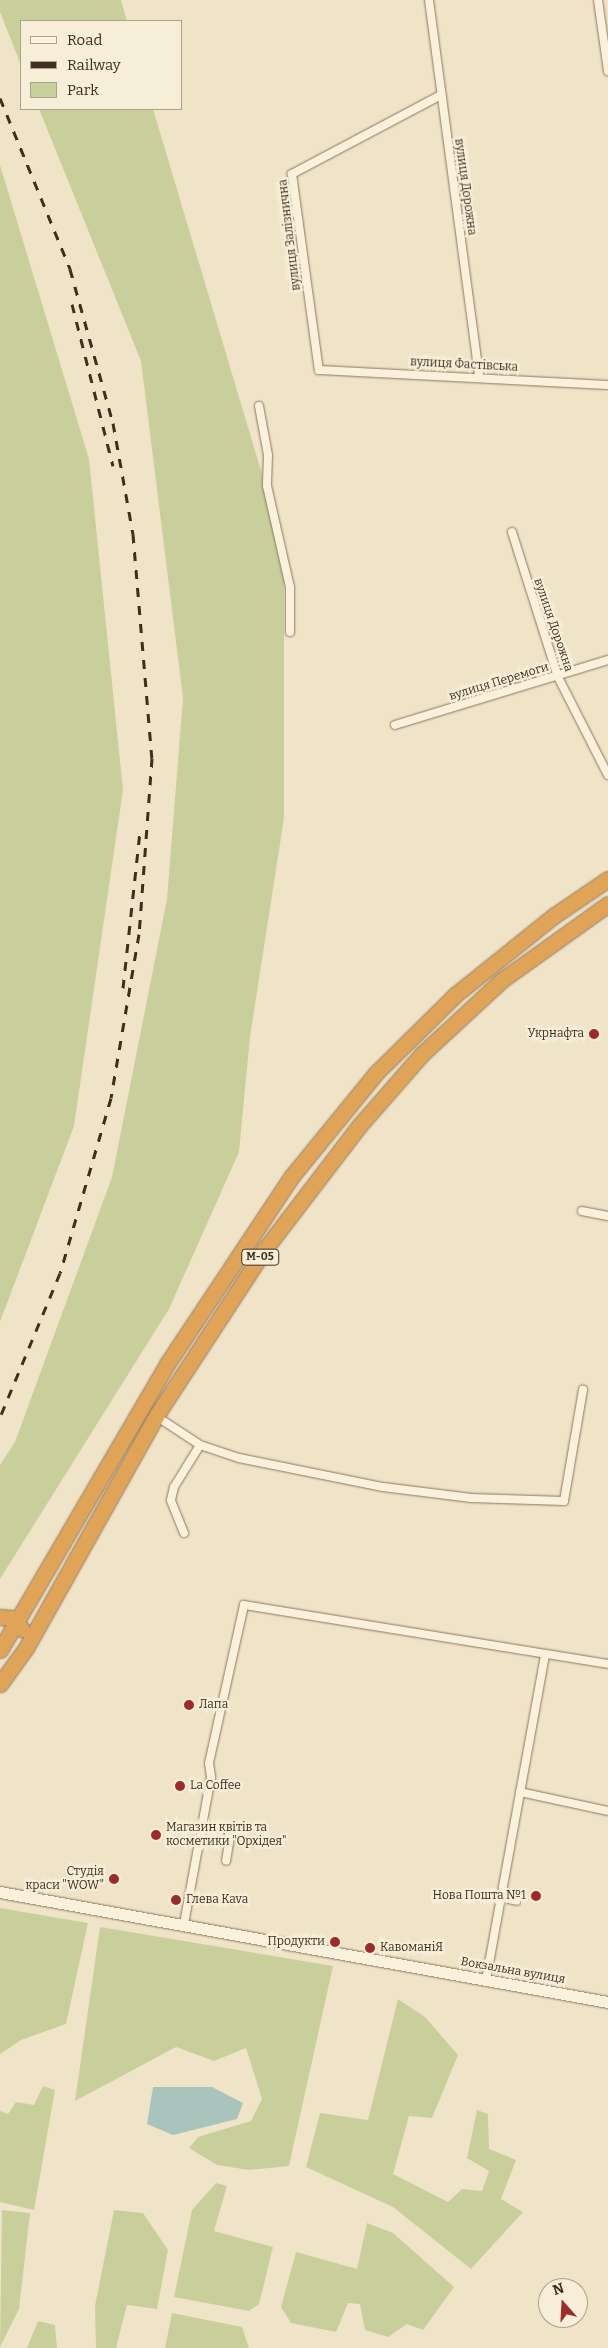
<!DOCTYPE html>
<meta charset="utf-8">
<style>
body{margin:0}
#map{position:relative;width:608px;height:2348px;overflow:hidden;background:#f0e4c8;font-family:Bitter,serif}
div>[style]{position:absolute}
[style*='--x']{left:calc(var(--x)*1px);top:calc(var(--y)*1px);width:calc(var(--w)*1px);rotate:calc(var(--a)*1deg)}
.green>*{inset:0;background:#c9cf9b}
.water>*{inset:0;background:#a9c4bc}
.roads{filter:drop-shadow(0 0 1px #8d765c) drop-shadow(0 0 1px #8d765c)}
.street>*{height:8px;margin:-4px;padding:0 4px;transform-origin:4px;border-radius:4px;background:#faf1dc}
.secondary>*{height:11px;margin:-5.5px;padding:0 5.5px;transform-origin:5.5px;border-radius:5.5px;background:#faf1dc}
.highway>*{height:15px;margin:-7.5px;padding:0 7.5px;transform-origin:7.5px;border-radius:7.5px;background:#e0a458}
.rail>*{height:3px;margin-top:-1.5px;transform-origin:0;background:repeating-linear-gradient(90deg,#3d2e20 0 9px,transparent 0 18px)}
.dots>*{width:14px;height:14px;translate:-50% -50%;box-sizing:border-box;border:2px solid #f7eed8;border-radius:50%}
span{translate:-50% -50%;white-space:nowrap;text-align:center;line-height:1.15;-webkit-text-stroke:4px #f7eed8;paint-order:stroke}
.shield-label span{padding:1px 4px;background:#f7eed8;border:1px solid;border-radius:4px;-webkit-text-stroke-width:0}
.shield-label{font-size:11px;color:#3d2e20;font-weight:700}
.street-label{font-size:12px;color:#3d2e20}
.poi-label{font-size:12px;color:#3d2e20}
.right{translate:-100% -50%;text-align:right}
.left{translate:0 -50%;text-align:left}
.legend{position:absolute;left:20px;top:20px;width:162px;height:90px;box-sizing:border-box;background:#f7eed8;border:1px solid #ada18e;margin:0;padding:6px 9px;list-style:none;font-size:15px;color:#3d2e20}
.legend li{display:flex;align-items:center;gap:10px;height:25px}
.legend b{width:25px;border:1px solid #ada18e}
.north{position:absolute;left:538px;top:2278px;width:50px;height:50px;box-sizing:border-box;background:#f7eed8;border:1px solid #ada18e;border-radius:50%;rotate:341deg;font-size:14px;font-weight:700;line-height:20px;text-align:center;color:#3d2e20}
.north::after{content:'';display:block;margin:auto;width:18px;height:22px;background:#9e2a2b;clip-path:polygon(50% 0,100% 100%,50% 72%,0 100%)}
</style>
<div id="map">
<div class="green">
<i style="clip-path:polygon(0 0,121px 0,127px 21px,21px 21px,21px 65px,0 12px)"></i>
<i style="clip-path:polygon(39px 109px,153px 109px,262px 474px,284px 568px,284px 818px,250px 1037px,239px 1152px,169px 1309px,0 1579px,0 1465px,15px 1442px,112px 1177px,167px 899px,183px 698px,141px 361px)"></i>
<i style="clip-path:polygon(0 165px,89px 459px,123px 790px,74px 1126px,0 1322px)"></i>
<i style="clip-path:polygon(0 1908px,88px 1923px,66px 2024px,21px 2040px,0 2054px)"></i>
<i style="clip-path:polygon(100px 1927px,333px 1966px,289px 2166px,249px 2170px,217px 2165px,189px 2148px,198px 2137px,251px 2121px,262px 2099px,246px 2048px,214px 2061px,176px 2047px,75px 2101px)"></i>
<i style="clip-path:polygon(398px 1999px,425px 2017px,458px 2055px,432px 2118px,409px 2116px,393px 2174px,448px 2202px,462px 2189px,482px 2191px,489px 2171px,467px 2158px,477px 2110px,488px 2114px,489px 2149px,516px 2160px,501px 2199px,523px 2212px,471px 2269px,393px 2207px,306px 2167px,320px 2113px,368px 2120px)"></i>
<i style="clip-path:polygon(43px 2086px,55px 2090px,34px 2210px,0 2202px,0 2111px,8px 2114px,16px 2102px,34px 2105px)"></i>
<i style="clip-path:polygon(216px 2183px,227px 2186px,214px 2231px,273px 2247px,259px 2304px,249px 2311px,174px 2297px,192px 2210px)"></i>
<i style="clip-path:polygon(2px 2210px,30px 2213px,19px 2309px,0 2347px)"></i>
<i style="clip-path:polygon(114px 2210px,143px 2213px,168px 2250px,157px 2309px,127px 2305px,116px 2348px,96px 2348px,95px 2306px)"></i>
<i style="clip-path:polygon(367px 2223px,393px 2233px,454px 2287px,423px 2330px,407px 2324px,388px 2337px,365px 2330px,360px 2304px,348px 2303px,336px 2332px,291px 2323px,281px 2307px,296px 2252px,357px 2269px)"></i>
<i style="clip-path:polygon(172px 2313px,242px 2327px,249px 2348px,165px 2348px)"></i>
<i style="clip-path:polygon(38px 2321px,55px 2325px,57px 2348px,27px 2348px)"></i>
</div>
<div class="water">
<i style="clip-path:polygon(153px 2087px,212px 2087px,243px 2103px,237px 2119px,173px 2135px,147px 2124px)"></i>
</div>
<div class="roads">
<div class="street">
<i style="--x:429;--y:0;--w:380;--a:82.4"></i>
<i style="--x:598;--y:0;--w:72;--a:82"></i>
<i style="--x:441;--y:95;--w:169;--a:152.1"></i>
<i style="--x:292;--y:174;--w:198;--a:82.2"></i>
<i style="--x:319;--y:370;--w:289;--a:3"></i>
<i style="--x:259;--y:406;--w:50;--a:79.6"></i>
<i style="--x:268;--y:455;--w:31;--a:92"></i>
<i style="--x:267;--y:486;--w:104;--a:77.2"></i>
<i style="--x:290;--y:587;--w:45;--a:90"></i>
<i style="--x:512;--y:532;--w:152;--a:72.4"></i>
<i style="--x:558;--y:677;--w:110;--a:63"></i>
<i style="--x:395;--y:725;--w:223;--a:-17"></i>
<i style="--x:582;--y:1211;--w:26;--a:11"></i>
<i style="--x:156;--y:1416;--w:53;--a:33.4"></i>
<i style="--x:200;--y:1445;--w:41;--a:18.4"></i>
<i style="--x:239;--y:1458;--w:147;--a:11.4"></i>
<i style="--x:383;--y:1487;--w:89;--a:7.1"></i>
<i style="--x:471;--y:1498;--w:93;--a:1.8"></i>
<i style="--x:564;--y:1501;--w:113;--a:-80.3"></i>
<i style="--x:184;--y:1533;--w:35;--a:-112"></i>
<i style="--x:171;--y:1500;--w:13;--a:-77"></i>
<i style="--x:174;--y:1487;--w:49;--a:-58.2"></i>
<i style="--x:520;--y:1792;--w:90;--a:12.2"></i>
<i style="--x:202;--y:1825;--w:29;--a:10"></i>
<i style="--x:231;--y:1830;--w:31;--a:99"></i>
<i style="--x:500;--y:1897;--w:17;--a:13"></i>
<i style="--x:184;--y:1924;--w:149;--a:-79.6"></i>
<i style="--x:211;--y:1777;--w:14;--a:-98"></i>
<i style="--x:209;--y:1763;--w:162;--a:-77.5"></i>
<i style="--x:244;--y:1605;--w:369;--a:9.2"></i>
<i style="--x:486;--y:1980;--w:331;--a:-79.7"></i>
</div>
<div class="secondary">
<i style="--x:0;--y:1892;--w:618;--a:10.26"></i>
</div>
<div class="highway">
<i style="--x:0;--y:1617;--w:12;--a:5"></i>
<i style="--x:12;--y:1618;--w:15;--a:48"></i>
<i style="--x:0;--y:1650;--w:331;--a:-59.7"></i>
<i style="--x:167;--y:1364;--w:226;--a:-56.4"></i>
<i style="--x:292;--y:1176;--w:133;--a:-50.8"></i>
<i style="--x:376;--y:1073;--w:111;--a:-44.6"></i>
<i style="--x:455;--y:995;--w:128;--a:-38.7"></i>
<i style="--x:555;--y:915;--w:64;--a:-34.2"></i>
<i style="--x:0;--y:1684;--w:44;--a:-54.2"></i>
<i style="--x:26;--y:1648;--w:266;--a:-60.7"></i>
<i style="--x:156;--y:1416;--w:199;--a:-56.9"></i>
<i style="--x:265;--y:1249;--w:155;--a:-52.6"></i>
<i style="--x:359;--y:1126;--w:96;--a:-48.8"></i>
<i style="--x:422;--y:1054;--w:109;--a:-42.8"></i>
<i style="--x:502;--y:980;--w:130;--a:-35.6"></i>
</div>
</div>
<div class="rail">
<i style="--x:0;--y:98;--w:185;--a:67.7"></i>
<i style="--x:70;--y:269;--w:160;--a:74.4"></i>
<i style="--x:113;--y:423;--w:113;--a:79.8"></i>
<i style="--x:133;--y:534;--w:225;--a:85.2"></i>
<i style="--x:152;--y:758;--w:176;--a:94.2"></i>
<i style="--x:139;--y:934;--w:166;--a:99.7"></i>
<i style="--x:111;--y:1098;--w:182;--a:106.2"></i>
<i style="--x:60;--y:1273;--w:156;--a:112.6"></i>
<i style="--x:72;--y:304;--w:167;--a:75.8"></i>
<i style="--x:123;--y:988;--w:158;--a:-83.8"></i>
</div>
<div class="dots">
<i style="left:594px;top:1034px;background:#9e2a2b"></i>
<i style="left:189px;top:1705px;background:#9e2a2b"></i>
<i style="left:180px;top:1786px;background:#9e2a2b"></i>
<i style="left:156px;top:1835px;background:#9e2a2b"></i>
<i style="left:114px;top:1879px;background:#9e2a2b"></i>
<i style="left:536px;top:1896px;background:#9e2a2b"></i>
<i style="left:176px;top:1900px;background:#9e2a2b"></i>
<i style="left:335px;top:1942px;background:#9e2a2b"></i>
<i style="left:370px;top:1948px;background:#9e2a2b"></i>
</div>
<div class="shield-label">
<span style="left:260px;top:1257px">М-05</span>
</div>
<div class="street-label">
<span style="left:465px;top:187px;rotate:82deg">вулиця Дорожна</span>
<span style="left:290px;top:235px;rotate:-97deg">вулиця Залізнична</span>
<span style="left:464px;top:365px;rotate:3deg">вулиця Фастівська</span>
<span style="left:553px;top:625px;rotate:71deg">вулиця Дорожна</span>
<span style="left:499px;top:682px;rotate:-17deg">вулиця Перемоги</span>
<span style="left:513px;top:1971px;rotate:10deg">Вокзальна вулиця</span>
</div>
<div class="poi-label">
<span class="right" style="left:584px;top:1034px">Укрнафта</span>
<span class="left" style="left:199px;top:1705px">Лапа</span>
<span class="left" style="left:190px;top:1786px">La Coffee</span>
<span class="left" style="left:166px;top:1835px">Магазин квітів та<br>косметики "Орхідея"</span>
<span class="right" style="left:104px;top:1879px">Студія<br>краси "WOW"</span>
<span class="right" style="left:526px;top:1896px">Нова Пошта №1</span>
<span class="left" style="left:186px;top:1900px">Глева Kava</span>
<span class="right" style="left:325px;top:1942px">Продукти</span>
<span class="left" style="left:380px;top:1948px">КавоманіЯ</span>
</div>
<ul class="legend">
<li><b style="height:6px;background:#faf1dc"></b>Road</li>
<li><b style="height:6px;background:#3d2e20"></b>Railway</li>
<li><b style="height:14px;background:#c9cf9b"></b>Park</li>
</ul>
<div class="north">N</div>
</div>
